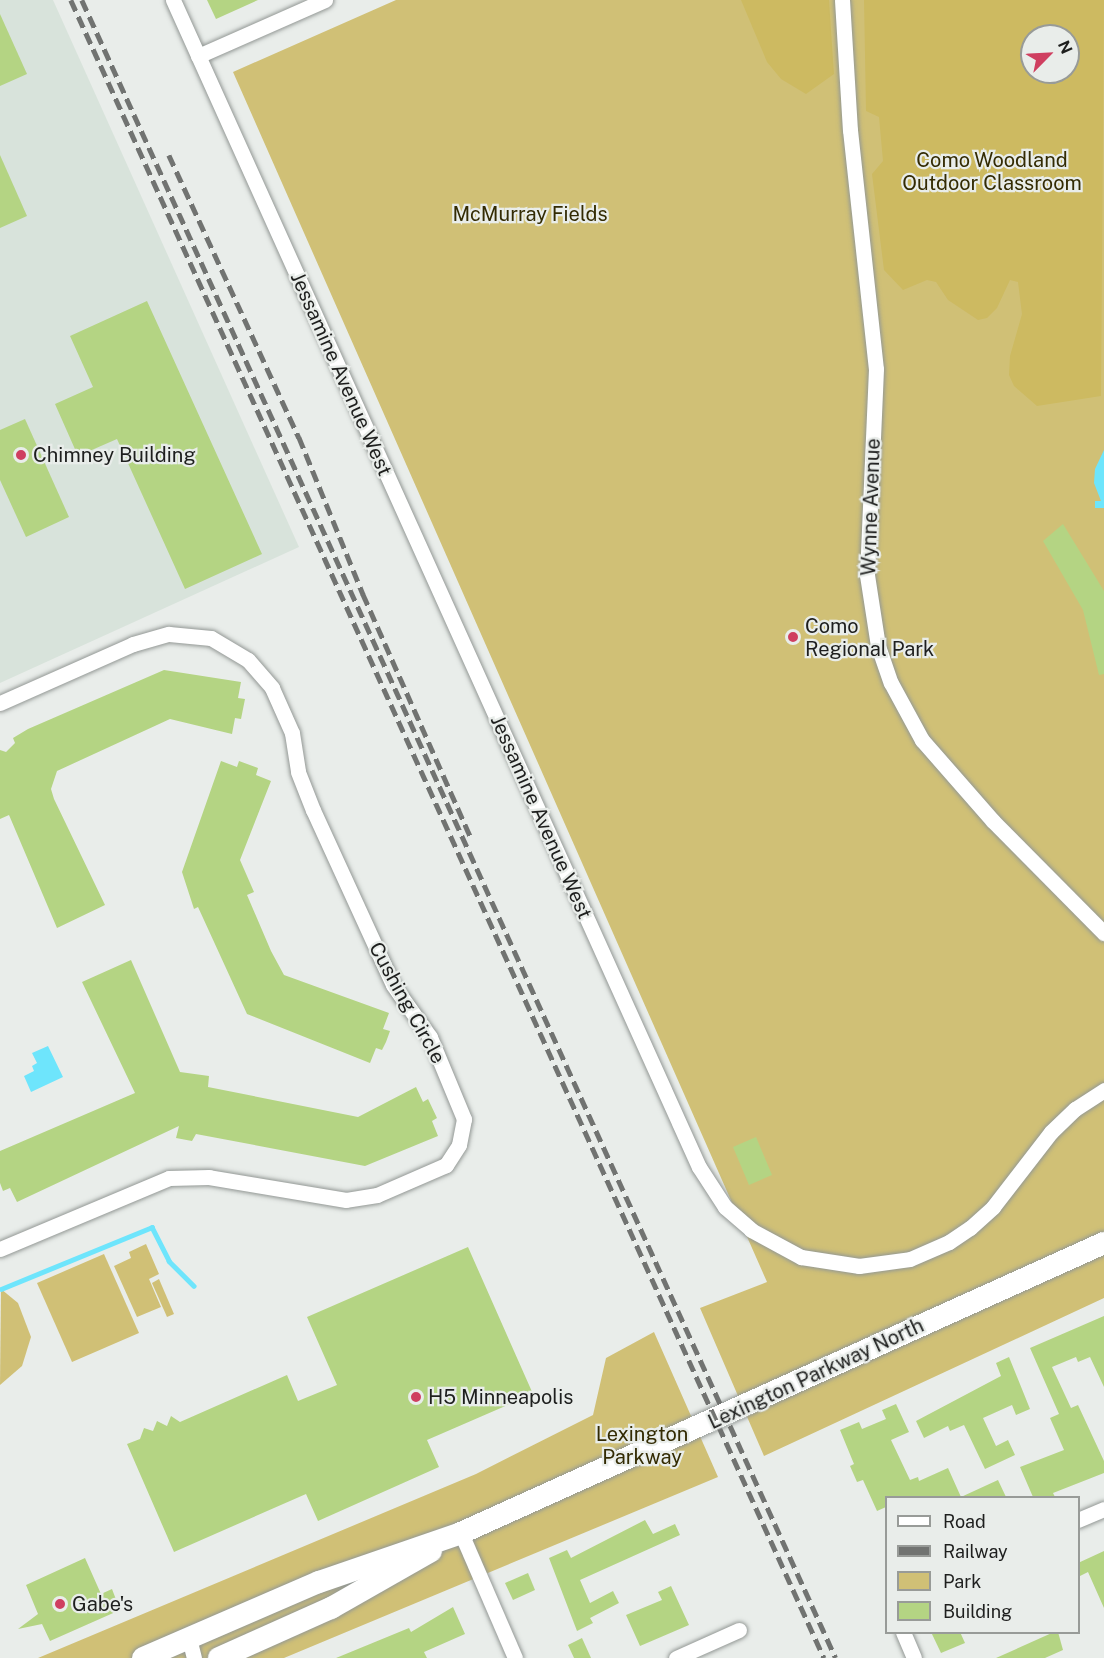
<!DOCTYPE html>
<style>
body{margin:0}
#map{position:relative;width:1104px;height:1658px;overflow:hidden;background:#e9edea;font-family:"Public Sans",sans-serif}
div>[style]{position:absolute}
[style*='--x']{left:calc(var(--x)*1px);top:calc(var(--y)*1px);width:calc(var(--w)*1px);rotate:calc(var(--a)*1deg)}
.built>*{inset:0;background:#d8e3db}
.green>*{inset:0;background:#d0c076}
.forest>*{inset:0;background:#cdba61}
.water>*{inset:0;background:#6ee5fc}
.stream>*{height:4.5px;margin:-2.25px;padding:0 2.25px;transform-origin:2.25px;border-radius:2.25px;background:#6ee5fc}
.building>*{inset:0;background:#b4d483}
.roads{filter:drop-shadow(0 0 2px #939895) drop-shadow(0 0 2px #939895)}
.minor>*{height:15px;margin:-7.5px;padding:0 7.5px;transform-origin:7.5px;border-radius:7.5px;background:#fff}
.secondary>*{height:22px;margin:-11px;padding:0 11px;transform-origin:11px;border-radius:11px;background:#fff}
.rail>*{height:4.5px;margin-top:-2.25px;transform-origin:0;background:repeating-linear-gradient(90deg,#717371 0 12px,transparent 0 18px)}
.dots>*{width:16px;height:16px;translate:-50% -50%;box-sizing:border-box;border:3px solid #e9edea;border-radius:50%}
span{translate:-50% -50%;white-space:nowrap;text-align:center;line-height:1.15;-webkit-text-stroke:4.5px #e9edea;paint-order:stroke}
.park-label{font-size:20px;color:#332b03}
.street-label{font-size:20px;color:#1e1f1e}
.poi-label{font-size:20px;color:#1e1f1e}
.left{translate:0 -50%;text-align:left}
.legend{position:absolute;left:885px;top:1496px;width:195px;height:138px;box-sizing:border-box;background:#e9edea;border:2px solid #989b98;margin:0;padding:8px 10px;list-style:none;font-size:18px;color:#1e1f1e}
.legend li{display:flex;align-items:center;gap:12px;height:30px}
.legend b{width:30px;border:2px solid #989b98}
.north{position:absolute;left:1020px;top:24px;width:60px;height:60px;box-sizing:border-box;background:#e9edea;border:2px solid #989b98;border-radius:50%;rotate:66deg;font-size:16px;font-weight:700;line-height:24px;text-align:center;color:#1e1f1e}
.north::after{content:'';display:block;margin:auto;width:21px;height:27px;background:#cf3f60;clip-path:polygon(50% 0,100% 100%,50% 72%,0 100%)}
</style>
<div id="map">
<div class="built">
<i style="clip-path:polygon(0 0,53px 0,299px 547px,0 683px)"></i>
</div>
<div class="green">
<i style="clip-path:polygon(evenodd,396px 0,1104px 0,1104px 1298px,764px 1456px,700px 1308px,767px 1282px,233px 72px,396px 0,1032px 36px,1068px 36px,1068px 72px,1032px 72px,1032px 36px)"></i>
<i style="clip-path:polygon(146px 1244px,159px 1274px,149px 1279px,161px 1307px,137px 1317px,114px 1266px,131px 1258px,129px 1252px)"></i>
<i style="clip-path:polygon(104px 1254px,139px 1333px,72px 1362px,37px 1283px)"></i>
<i style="clip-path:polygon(159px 1279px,174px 1314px,167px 1317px,152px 1283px)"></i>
<i style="clip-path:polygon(1px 1289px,18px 1303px,31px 1337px,22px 1366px,0 1385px)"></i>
<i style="clip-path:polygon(654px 1332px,718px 1477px,284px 1658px,38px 1658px,476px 1474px,593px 1415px,606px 1358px)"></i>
</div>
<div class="forest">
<i style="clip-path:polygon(741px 0,829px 0,834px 74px,806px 94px,781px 79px,767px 62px)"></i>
<i style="clip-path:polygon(evenodd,864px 0,1104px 0,1101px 396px,1037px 406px,1014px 386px,1009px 375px,1010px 356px,1022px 314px,1018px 282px,1010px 280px,997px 308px,987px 318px,978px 320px,948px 300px,936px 282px,927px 280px,903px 290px,884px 270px,872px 174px,883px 161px,879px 117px,866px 111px,864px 0,1032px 36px,1068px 36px,1068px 72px,1032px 72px,1032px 36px)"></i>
</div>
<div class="water">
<i style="clip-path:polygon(1104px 450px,1104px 508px,1095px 508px,1095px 501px,1101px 501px,1094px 483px,1095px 469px)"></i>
<i style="clip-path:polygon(48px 1046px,63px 1077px,31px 1092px,24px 1076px,34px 1071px,32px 1066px,37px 1063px,32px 1053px)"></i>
</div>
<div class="stream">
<i style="--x:1;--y:1289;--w:163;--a:-22.3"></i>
<i style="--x:152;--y:1227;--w:38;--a:63"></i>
<i style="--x:169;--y:1261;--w:35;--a:45"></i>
</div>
<div class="building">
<i style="clip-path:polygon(207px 0,258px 0,216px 19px)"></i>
<i style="clip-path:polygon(0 14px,27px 74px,0 86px)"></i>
<i style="clip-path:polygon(0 155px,27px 216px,0 228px)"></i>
<i style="clip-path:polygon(147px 301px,262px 554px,185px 589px,117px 439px,78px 456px,55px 404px,93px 387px,70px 336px)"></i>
<i style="clip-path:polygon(25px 419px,69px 517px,26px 537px,0 480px,0 430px)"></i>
<i style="clip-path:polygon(1063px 524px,1104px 591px,1104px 674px,1099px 675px,1083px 610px,1043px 541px)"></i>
<i style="clip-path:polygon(164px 670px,241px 682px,238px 698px,245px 699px,241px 719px,235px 718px,232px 734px,170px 719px,57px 771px,51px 789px,54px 799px,105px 905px,57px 928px,9px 815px,0 819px,0 750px,6px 752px,15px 743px,13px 738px,28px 729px)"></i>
<i style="clip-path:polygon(221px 761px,237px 767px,239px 761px,258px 768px,256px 775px,271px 781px,240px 860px,254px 892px,247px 895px,271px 951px,284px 975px,389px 1013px,383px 1029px,390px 1031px,386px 1042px,382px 1050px,376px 1048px,370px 1063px,247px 1014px,198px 907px,194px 909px,182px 872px)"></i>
<i style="clip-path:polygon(131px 960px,180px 1072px,209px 1076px,208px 1087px,358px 1117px,416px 1087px,423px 1102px,428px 1099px,437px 1118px,432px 1121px,438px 1136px,365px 1166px,196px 1134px,192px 1141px,176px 1138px,179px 1126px,17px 1202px,10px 1188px,3px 1191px,0 1183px,0 1151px,135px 1093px,82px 982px)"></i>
<i style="clip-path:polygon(756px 1137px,772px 1175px,749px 1185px,733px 1147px)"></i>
<i style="clip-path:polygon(468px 1247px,533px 1394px,427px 1440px,439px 1467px,318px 1521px,306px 1494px,174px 1552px,127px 1444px,140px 1439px,144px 1428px,153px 1431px,157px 1421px,167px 1426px,171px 1416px,180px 1422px,287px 1375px,298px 1401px,337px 1385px,307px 1317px)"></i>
<i style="clip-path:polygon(1104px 1316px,1104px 1387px,1090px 1357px,1078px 1362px,1076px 1357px,1052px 1367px,1071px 1408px,1078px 1405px,1104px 1461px,1104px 1473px,1053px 1493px,1055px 1497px,1033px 1497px,1020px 1467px,1064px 1450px,1050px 1418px,1059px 1414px,1030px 1348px)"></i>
<i style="clip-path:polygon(1009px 1357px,1030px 1409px,1016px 1415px,1012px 1405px,983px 1418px,996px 1446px,1008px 1440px,1015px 1455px,985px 1469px,964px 1425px,950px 1431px,948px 1426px,924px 1438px,916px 1421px,1001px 1376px,996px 1363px)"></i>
<i style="clip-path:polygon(896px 1404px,909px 1432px,891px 1440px,910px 1480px,918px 1477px,919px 1481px,948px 1468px,961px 1497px,998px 1480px,1006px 1497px,886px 1497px,886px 1507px,877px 1511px,863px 1480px,857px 1482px,850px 1466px,854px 1464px,840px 1430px,859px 1422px,862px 1429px,886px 1419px,882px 1410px)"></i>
<i style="clip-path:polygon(645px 1520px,653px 1534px,675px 1524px,680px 1535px,580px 1580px,590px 1603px,613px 1591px,619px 1603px,590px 1618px,593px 1623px,577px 1631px,549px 1558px,567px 1550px,571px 1558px)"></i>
<i style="clip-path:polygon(1104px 1551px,1104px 1608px,1088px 1572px,1078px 1577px,1078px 1563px)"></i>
<i style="clip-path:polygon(85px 1558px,101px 1594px,112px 1589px,120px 1610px,50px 1641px,42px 1624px,18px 1629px,38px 1614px,26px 1585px)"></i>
<i style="clip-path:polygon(528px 1573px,535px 1590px,513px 1600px,505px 1583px)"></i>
<i style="clip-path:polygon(671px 1586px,689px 1625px,640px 1646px,626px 1615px,662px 1600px,658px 1592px)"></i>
<i style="clip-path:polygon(453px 1607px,465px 1634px,424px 1652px,427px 1658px,336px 1658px,409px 1628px,411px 1632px)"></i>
<i style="clip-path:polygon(931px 1632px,960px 1632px,965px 1643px,941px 1653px)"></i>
<i style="clip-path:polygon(1054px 1632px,1058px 1632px,1063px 1650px,1045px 1658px,996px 1658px)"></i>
<i style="clip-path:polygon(582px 1638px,591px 1658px,574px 1658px,568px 1645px)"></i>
</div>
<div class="roads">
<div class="minor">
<i style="--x:173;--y:0;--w:1280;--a:65.74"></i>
<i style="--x:699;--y:1167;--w:48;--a:57"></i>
<i style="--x:725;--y:1207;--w:35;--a:41"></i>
<i style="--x:751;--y:1230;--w:57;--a:28.4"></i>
<i style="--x:801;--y:1257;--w:59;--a:8.8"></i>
<i style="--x:859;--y:1266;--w:51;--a:-7.8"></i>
<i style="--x:910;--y:1259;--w:43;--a:-23.6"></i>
<i style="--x:949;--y:1242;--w:25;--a:-34"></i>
<i style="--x:970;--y:1228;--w:31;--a:-42"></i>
<i style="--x:993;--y:1207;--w:95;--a:-52.3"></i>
<i style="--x:1051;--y:1132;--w:33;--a:-44"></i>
<i style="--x:1075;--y:1109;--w:35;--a:-33"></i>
<i style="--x:842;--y:0;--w:130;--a:86.5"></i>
<i style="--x:850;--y:130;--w:240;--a:83.8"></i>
<i style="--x:876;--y:369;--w:206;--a:92.5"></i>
<i style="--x:867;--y:575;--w:72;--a:81.2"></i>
<i style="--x:878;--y:646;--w:39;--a:71"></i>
<i style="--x:891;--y:683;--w:65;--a:61.5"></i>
<i style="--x:922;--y:740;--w:108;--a:48.8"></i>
<i style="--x:993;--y:821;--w:158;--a:45.3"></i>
<i style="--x:198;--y:56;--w:139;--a:-23.8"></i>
<i style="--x:0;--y:703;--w:145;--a:-23.9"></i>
<i style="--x:133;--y:644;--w:37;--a:-16"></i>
<i style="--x:169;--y:634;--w:42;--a:5.4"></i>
<i style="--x:211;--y:638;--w:43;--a:30.7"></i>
<i style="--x:248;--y:660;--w:37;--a:49"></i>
<i style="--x:272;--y:688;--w:49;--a:66"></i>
<i style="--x:292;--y:733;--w:39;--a:81"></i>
<i style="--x:298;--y:772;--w:41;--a:68.5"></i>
<i style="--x:313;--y:810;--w:192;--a:65.4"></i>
<i style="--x:393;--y:985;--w:64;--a:54.6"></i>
<i style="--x:430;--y:1037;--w:89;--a:67.5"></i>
<i style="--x:464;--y:1119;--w:26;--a:101"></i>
<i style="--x:459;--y:1145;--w:24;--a:123"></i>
<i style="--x:446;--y:1165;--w:75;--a:156.5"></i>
<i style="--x:377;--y:1195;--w:31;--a:171"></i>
<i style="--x:346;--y:1200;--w:139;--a:-170.5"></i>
<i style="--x:209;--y:1177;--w:40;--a:178.6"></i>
<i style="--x:169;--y:1178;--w:183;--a:157.2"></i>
<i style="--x:1078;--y:1520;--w:28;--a:-23"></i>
<i style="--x:461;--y:1533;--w:136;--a:66.6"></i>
<i style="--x:903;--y:1632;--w:28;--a:67"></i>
<i style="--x:189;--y:1638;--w:21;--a:76"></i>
<i style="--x:676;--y:1658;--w:69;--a:-24"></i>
</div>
<div class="secondary">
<i style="--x:143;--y:1658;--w:192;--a:-23.4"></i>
<i style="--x:319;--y:1582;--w:150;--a:-19"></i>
<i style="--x:461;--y:1533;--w:705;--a:-24.28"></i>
<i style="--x:219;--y:1658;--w:123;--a:-24.1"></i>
<i style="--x:331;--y:1608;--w:115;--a:-29.7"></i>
</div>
</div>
<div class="rail">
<i style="--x:71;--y:0;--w:1821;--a:65.57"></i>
<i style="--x:82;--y:0;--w:1821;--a:65.55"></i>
<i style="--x:169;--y:155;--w:311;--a:65.3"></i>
<i style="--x:299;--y:437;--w:170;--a:67.8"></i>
<i style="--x:363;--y:594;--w:267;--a:66.1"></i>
</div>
<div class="dots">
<i style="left:21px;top:455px;background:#cf3f60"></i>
<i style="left:793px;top:637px;background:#cf3f60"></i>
<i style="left:416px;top:1397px;background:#cf3f60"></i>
<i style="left:60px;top:1604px;background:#cf3f60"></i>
</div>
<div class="park-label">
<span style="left:992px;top:172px">Como Woodland<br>Outdoor Classroom</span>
<span style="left:530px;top:214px">McMurray Fields</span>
<span style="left:642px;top:1446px">Lexington<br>Parkway</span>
</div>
<div class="street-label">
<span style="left:341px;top:374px;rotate:66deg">Jessamine Avenue West</span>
<span style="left:871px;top:507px;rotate:-88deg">Wynne Avenue</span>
<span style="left:541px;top:817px;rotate:66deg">Jessamine Avenue West</span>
<span style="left:407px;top:1003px;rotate:61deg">Cushing Circle</span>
<span style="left:816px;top:1374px;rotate:-25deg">Lexington Parkway North</span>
</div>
<div class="poi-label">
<span class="left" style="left:33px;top:455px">Chimney Building</span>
<span class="left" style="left:805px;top:638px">Como<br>Regional Park</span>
<span class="left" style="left:428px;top:1397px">H5 Minneapolis</span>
<span class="left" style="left:72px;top:1604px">Gabe's</span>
</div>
<ul class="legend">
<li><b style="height:8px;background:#fff"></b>Road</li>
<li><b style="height:8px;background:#717371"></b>Railway</li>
<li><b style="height:16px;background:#d0c076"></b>Park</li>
<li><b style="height:16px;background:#b4d483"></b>Building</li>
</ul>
<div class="north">N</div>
</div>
